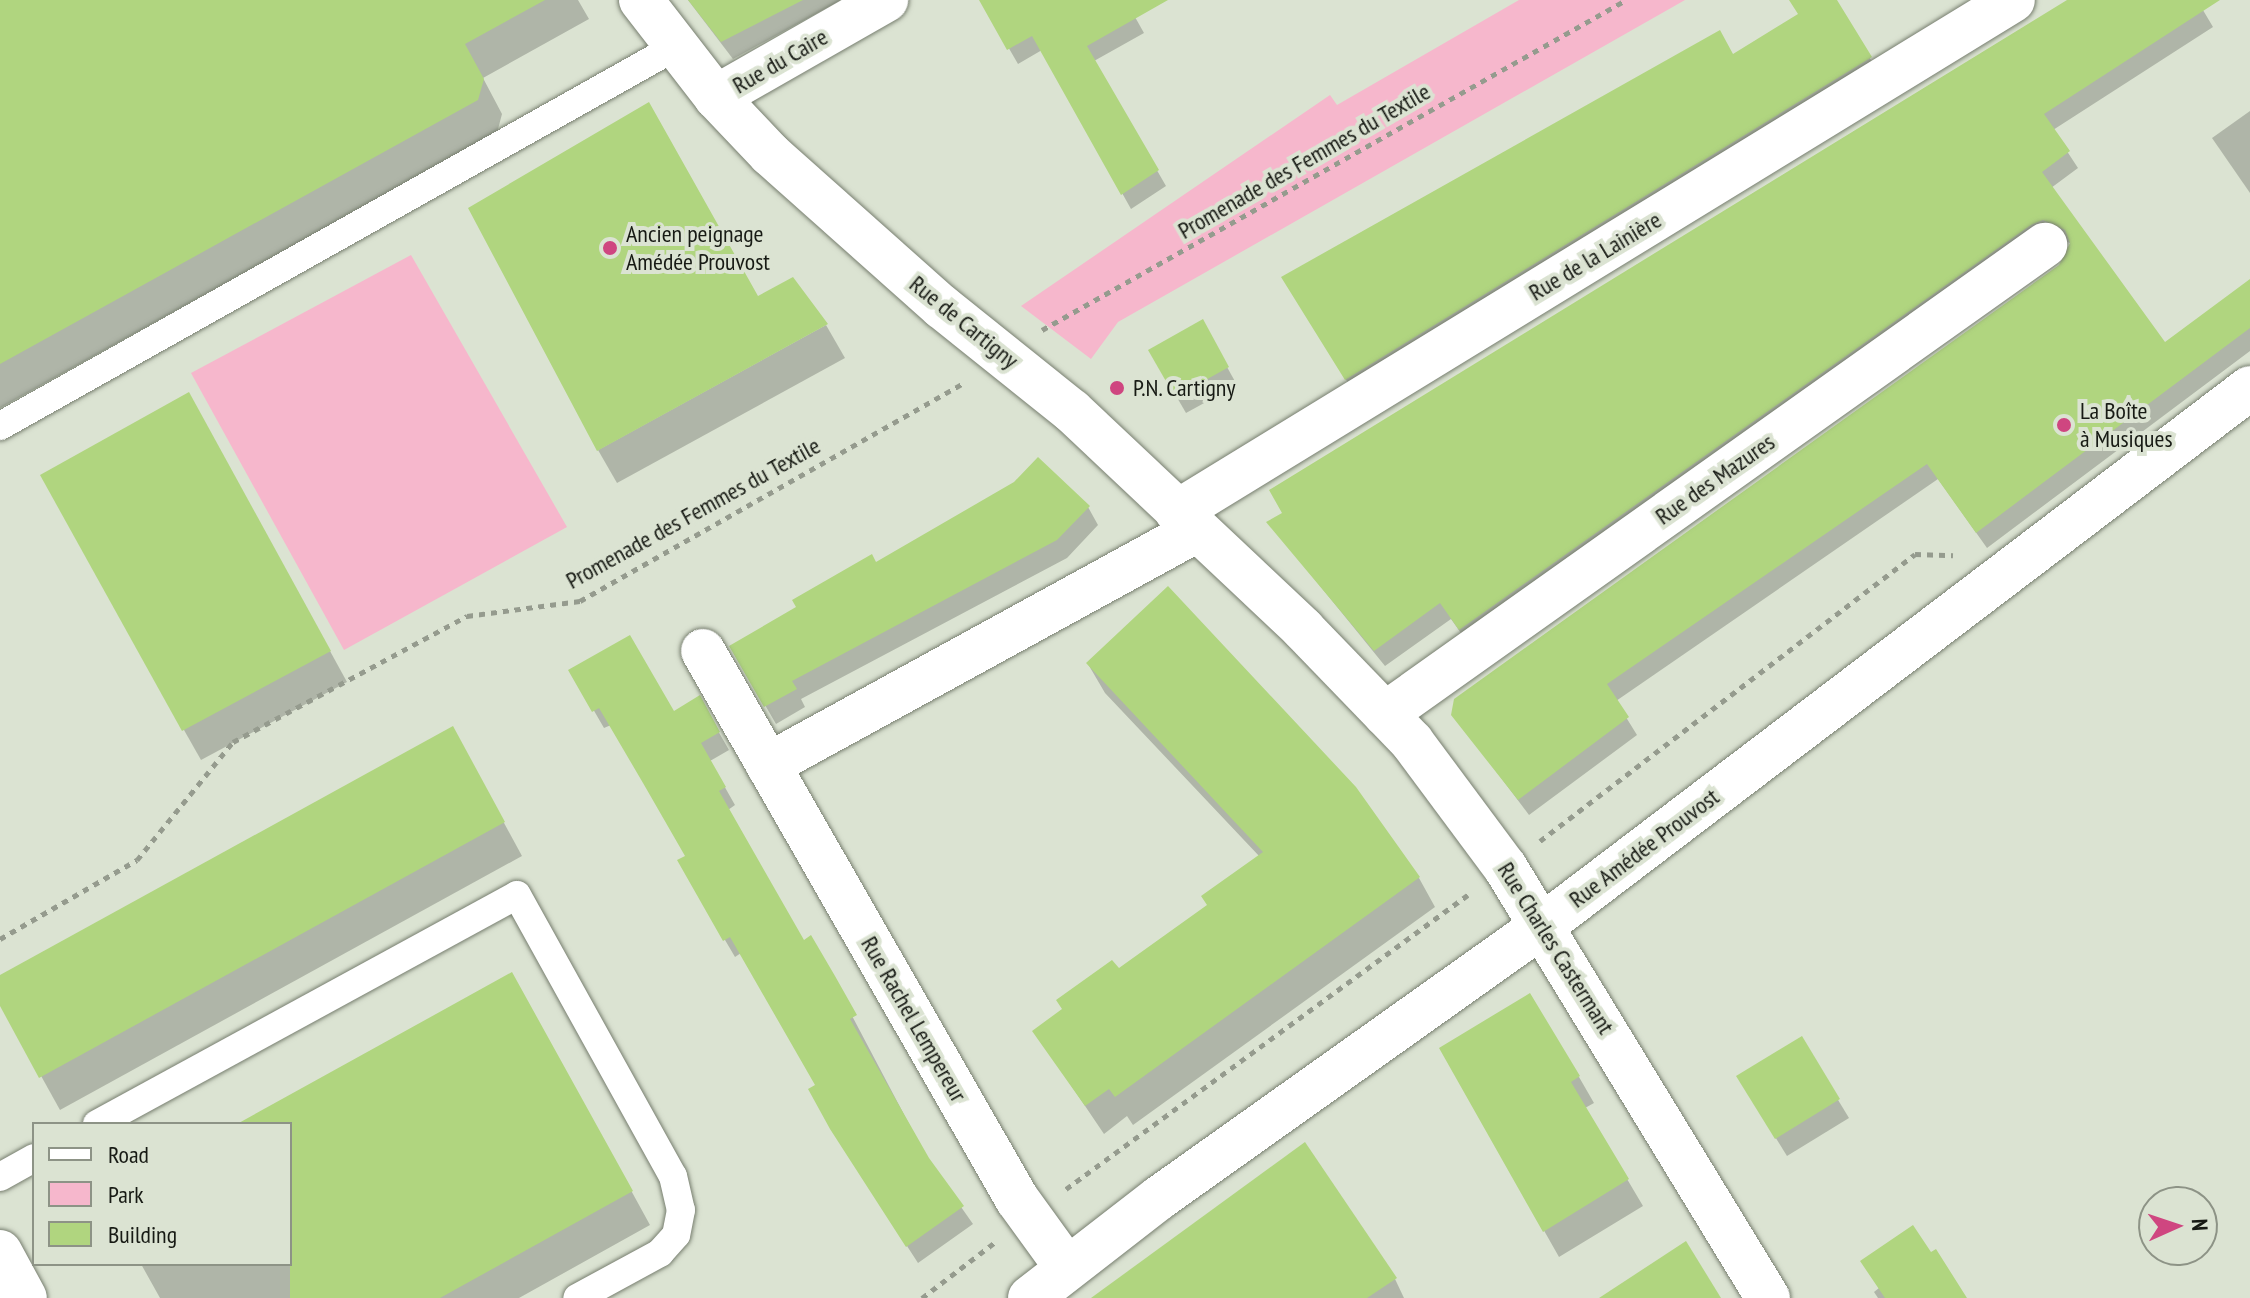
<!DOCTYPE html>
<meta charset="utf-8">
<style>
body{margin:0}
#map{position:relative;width:2250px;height:1298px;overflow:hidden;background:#dbe3d2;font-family:"PT Sans Narrow",sans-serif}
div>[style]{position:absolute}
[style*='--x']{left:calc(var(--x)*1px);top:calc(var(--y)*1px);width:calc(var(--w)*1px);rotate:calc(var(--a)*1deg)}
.green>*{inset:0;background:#f6b7cc}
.shadow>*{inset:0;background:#0003}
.building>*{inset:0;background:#b0d57f}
.path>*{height:5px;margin-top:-2.5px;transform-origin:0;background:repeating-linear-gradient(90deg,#959b8e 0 6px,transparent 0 12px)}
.roads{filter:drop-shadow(0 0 2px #777e6f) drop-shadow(0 0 2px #777e6f)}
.lane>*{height:28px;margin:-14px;padding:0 14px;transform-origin:14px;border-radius:14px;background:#fff}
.street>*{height:44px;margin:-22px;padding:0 22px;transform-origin:22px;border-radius:22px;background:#fff}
.dots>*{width:22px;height:22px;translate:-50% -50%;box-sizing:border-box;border:4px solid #dbe3d2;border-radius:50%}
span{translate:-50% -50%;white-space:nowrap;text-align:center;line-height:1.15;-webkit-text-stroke:8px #dbe3d2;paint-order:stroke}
.street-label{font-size:24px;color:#171a14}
.poi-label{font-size:24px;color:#171a14}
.left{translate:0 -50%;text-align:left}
.legend{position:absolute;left:32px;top:1122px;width:260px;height:144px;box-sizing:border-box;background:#dbe3d2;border:2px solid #8d9386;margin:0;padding:10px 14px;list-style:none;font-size:24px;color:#171a14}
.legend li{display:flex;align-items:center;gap:16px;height:40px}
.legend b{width:40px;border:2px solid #8d9386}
.north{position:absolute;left:2138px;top:1186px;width:80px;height:80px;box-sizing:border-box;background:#dbe3d2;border:2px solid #8d9386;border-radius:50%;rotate:87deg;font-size:22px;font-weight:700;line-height:32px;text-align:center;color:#171a14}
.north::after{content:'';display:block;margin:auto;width:28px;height:36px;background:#cf4680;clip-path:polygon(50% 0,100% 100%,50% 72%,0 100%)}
</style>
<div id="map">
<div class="green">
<i style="clip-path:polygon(1519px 0,1685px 0,1118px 322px,1091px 359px,1021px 306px,1330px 95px,1337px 105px)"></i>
<i style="clip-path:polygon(411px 255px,567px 527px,344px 650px,191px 373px)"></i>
</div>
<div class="shadow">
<i style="clip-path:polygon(0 0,578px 0,589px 19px,483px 78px,502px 114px,497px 133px,0 408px)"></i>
<i style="clip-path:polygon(688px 0,841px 0,733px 59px)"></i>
<i style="clip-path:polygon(981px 0,1165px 0,1135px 17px,1144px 33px,1094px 61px,1166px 186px,1131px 209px,1042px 50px,1018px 64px)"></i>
<i style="clip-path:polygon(1792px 0,1835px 0,1880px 75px,1356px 396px,1294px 294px,1733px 57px,1800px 15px)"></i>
<i style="clip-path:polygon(2071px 0,2197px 0,2213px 27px,2053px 130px,2078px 168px,2051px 188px,2164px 345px,2250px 282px,2250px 351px,1987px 548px,1938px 479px,1616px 701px,1637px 735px,1529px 815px,1453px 714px,2061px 267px,2072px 244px,2054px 236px,1470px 646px,1451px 619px,1385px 666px,1269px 523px)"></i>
<i style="clip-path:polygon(2250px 111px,2250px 193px,2212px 138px)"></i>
<i style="clip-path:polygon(1202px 322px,1237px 385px,1186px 413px,1150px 351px)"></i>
<i style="clip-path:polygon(826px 325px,845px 358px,617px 483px,598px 450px)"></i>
<i style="clip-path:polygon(206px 425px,347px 682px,201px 760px,184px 730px)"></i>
<i style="clip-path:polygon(1016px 483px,1088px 507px,1098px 525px,1067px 558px,801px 699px,805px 707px,776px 724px,731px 646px)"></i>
<i style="clip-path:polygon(1088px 664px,1419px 878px,1435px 907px,1133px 1125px,1127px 1116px,1104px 1134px,1035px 1032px,1209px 907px,1260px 857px,1105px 693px)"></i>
<i style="clip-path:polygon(571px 671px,673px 713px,699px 698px,729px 750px,710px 761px,735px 805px,728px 810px,803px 942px,811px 938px,928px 1160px,973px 1224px,918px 1263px,843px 1147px,818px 1085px,741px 953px,735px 957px,725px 940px,687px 857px,611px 725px,604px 728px)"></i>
<i style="clip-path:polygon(471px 762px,522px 856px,60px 1110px,0 1002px,0 977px)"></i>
<i style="clip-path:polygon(531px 1008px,650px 1225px,519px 1298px,160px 1298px,141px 1264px,290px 1264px,290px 1124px,241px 1124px)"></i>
<i style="clip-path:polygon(1801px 1039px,1849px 1118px,1787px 1156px,1749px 1095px)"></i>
<i style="clip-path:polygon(1441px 1049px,1579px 1077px,1594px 1103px,1585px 1108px,1643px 1206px,1559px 1257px)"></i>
<i style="clip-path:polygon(1395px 1279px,1404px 1298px,1096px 1298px)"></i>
<i style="clip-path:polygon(1879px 1288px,1965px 1298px,1878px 1298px,1874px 1292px)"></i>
</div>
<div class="building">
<i style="clip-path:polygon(0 0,545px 0,465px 44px,484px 79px,478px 100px,0 364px)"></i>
<i style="clip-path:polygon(688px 0,803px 0,721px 42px)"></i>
<i style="clip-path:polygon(979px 0,1168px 0,1087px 46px,1159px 170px,1121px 195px,1032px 36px,1007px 50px)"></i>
<i style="clip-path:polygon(1789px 0,1837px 0,1872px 57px,1345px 380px,1281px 277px,1720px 30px,1733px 54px,1798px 14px)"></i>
<i style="clip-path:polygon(2067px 0,2220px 0,2044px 114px,2070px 151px,2042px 172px,2165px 342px,2250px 279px,2250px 328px,1976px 533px,1927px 464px,1607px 684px,1629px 717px,1518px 800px,1451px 715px,1454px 699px,2059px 265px,2070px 243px,2065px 230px,2043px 220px,2031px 225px,1459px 630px,1440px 603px,1374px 651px,1266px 522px,1282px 513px,1269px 490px)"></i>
<i style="clip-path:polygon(649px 102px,758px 296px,793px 277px,828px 324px,597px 451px,468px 208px)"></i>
<i style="clip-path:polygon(1203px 319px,1229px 367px,1175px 397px,1148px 350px)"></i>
<i style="clip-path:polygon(189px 392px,331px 651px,182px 731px,40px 475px)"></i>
<i style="clip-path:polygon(1038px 457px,1090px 506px,1057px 540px,792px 681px,797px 689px,764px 707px,729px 646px,796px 607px,792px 600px,872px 554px,876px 562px,1014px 482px)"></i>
<i style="clip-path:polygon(1168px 586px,1356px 787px,1420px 877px,1115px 1097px,1109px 1089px,1085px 1106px,1032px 1031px,1062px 1009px,1056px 1000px,1112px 960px,1119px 968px,1207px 905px,1201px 896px,1263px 852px,1086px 663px)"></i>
<i style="clip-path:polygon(630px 635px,674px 711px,700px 695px,720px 732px,701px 743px,726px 787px,719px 791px,804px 940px,811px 935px,835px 976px,857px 1015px,850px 1019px,929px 1158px,964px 1206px,906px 1247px,830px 1129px,808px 1089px,815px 1085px,730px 937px,723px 941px,677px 860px,685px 856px,643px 783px,599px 708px,592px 712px,568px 670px)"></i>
<i style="clip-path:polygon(453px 726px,505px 822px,39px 1078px,0 1006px,0 975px)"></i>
<i style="clip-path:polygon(512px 972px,633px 1191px,440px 1298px,290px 1298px,290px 1124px,237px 1124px)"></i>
<i style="clip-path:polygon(1530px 993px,1580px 1076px,1571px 1082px,1629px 1179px,1543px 1232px,1439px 1048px)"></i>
<i style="clip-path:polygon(1802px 1036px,1840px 1099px,1775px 1139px,1736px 1076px)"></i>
<i style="clip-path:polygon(1305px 1142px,1397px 1278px,1367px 1298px,1091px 1298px)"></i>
<i style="clip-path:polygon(1913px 1225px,1931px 1252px,1936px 1249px,1967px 1298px,1885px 1298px,1860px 1261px)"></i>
<i style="clip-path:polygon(1686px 1241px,1721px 1298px,1599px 1298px)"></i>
</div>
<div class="path">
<i style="--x:1042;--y:330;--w:671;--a:-29.47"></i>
<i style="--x:1540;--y:841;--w:472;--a:-37.4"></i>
<i style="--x:1915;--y:554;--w:38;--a:2"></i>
<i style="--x:0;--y:939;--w:158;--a:-30"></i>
<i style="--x:137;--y:860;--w:152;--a:-50.9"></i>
<i style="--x:233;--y:742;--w:266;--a:-28.3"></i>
<i style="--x:467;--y:616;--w:114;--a:-7.6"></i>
<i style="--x:580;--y:601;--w:443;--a:-29.6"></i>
<i style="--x:1066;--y:1189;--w:498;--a:-36.2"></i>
<i style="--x:922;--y:1298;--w:91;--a:-37.4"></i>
</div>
<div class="roads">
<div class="lane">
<i style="--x:0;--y:426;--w:776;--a:-29.31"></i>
<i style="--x:97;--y:1124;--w:478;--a:-28.6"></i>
<i style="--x:517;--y:895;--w:321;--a:61"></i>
<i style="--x:673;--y:1176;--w:35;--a:77"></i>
<i style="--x:681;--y:1210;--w:25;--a:101"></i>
<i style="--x:676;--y:1235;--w:24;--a:132"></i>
<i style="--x:660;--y:1253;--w:94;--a:151.5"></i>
<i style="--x:0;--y:1177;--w:39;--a:-29"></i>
</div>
<div class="street">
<i style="--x:641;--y:0;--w:123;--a:52.3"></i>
<i style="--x:716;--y:97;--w:79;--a:46.5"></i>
<i style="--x:770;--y:154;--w:230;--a:41.7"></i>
<i style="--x:942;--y:307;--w:166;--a:38.7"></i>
<i style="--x:1072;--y:411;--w:318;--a:43.3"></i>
<i style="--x:1303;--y:629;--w:157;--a:46"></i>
<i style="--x:1412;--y:742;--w:156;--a:53.4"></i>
<i style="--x:1505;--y:867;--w:505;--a:58.61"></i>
<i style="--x:716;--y:97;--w:196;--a:-29.7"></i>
<i style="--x:1177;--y:512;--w:980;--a:-31.48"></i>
<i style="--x:703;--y:651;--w:632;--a:60.19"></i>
<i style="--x:1017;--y:1199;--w:85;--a:54.1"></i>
<i style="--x:1385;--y:714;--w:810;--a:-35.4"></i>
<i style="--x:768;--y:765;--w:488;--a:-28.7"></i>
<i style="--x:0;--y:1252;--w:52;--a:61.5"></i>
<i style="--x:1030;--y:1298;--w:163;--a:-37.8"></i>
<i style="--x:1159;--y:1198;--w:470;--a:-35.4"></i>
<i style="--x:1542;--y:926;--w:889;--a:-37.23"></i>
</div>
</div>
<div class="dots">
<i style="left:610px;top:248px;background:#cf4680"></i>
<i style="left:1117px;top:388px;background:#cf4680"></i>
<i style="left:2064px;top:425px;background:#cf4680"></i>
</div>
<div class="street-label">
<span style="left:780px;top:61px;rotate:-30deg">Rue du Caire</span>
<span style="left:1304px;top:161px;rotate:-30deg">Promenade des Femmes du Textile</span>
<span style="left:1595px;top:256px;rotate:-31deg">Rue de la Lainière</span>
<span style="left:964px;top:322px;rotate:39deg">Rue de Cartigny</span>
<span style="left:1715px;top:479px;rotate:-35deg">Rue des Mazures</span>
<span style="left:693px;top:513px;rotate:-29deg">Promenade des Femmes du Textile</span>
<span style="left:1644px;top:848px;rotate:-37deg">Rue Amédée Prouvost</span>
<span style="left:1556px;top:948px;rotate:58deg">Rue Charles Castermant</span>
<span style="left:914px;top:1019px;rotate:60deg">Rue Rachel Lempereur</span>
</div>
<div class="poi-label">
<span class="left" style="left:626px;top:248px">Ancien peignage<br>Amédée Prouvost</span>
<span class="left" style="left:1133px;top:388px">P.N. Cartigny</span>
<span class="left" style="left:2080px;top:425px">La Boîte<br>à Musiques</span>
</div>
<ul class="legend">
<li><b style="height:10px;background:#fff"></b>Road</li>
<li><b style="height:22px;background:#f6b7cc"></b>Park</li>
<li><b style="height:22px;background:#b0d57f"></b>Building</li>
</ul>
<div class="north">N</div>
</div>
